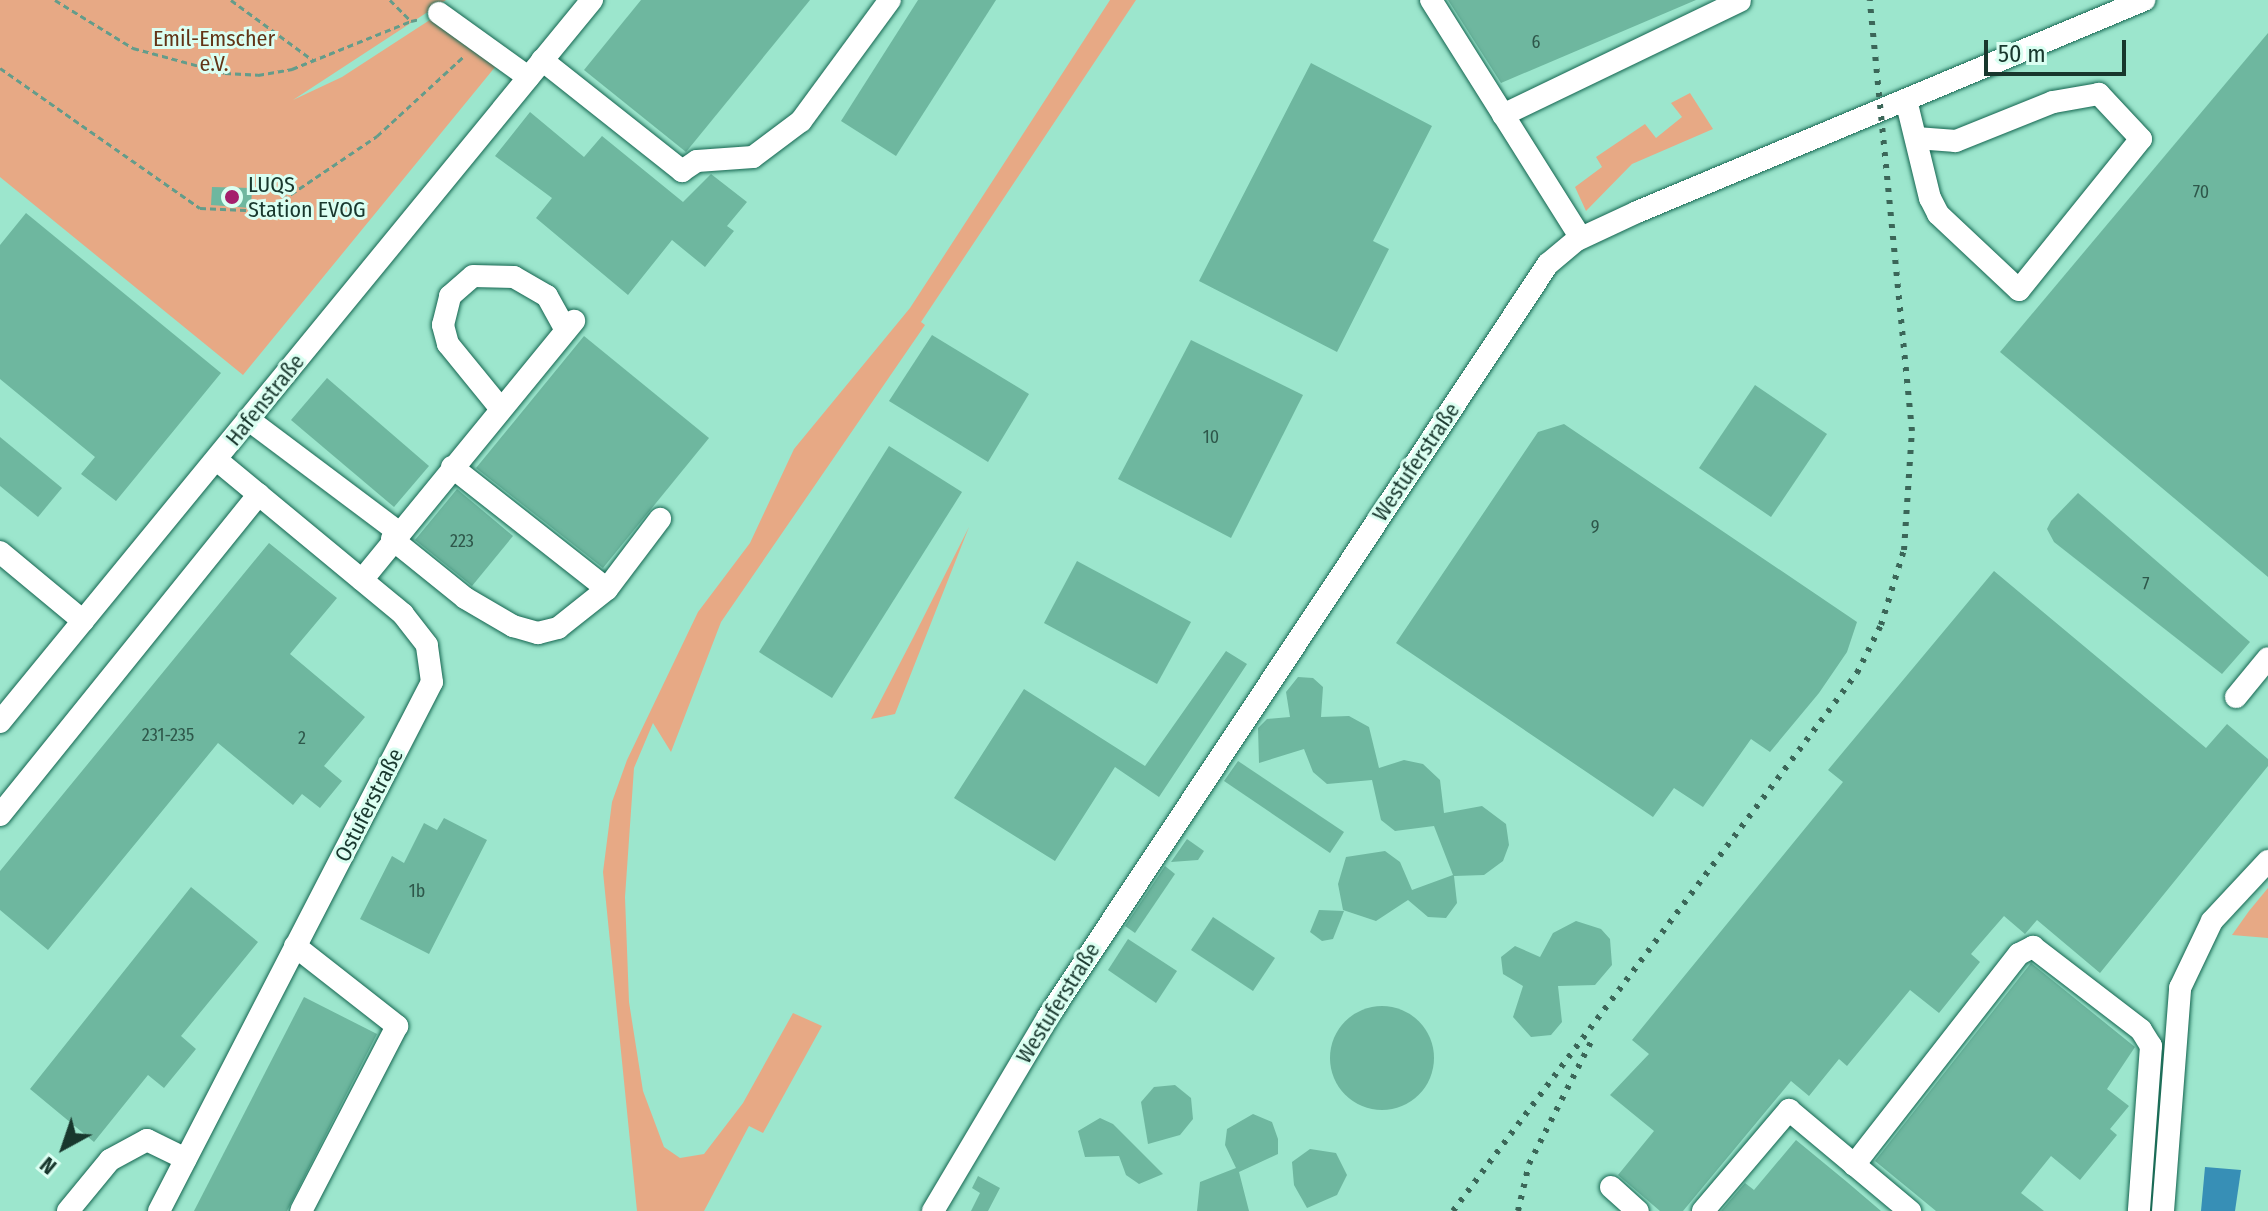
<!DOCTYPE html>
<meta charset="utf-8">
<style>
body{margin:0}
#map{position:relative;width:2268px;height:1211px;overflow:hidden;background:#9ce6cd;font-family:"Fira Sans Condensed",sans-serif}
div>[style]{position:absolute}
[style*='--x']{left:calc(var(--x)*1px);top:calc(var(--y)*1px);width:calc(var(--w)*1px);rotate:calc(var(--a)*1deg)}
.green>*{inset:0;background:#e7a985}
.water>*{inset:0;background:#378fb6}
.building>*{inset:0;background:#6eb79f}
.round{border-radius:50%}
.path>*{height:3px;margin-top:-1.5px;transform-origin:0;background:repeating-linear-gradient(90deg,#649c8a 0 6px,transparent 0 10px)}
.roads{filter:drop-shadow(0 0 2px #146550) drop-shadow(0 0 2px #146550)}
.minor>*{height:22px;margin:-11px;padding:0 11px;transform-origin:11px;border-radius:11px;background:#fff}
.rail>*{height:6px;margin-top:-3px;transform-origin:0;background:repeating-linear-gradient(90deg,#3b6658 0 4px,transparent 0 12px)}
.dots>*{width:22px;height:22px;translate:-50% -50%;box-sizing:border-box;border:4px solid #dbfff2;border-radius:50%}
span{translate:-50% -50%;white-space:nowrap;text-align:center;line-height:1.15;-webkit-text-stroke:6px #dbfff2;paint-order:stroke}
.number-label{font-size:18px;color:#2e574a}
.number-label span{-webkit-text-stroke-width:0}
.park-label{font-size:22px;color:#623416}
.poi-label{font-size:22px;color:#18372d}
.left{translate:0 -50%;text-align:left}
.street-label{font-size:22px;color:#18372d}
.north{position:absolute;left:24px;top:1107px;width:80px;height:80px;-webkit-text-stroke:6px #dbfff2;paint-order:stroke;rotate:220deg;font-size:22px;font-weight:700;line-height:32px;text-align:center;color:#18372d}
.north::after{content:'';display:block;margin:auto;width:28px;height:36px;background:#18372d;clip-path:polygon(50% 0,100% 100%,50% 72%,0 100%)}
.scale{position:absolute;left:1984px;top:40px;width:142px;height:36px;box-sizing:border-box;border:4px solid #18372d;border-top:0;padding-left:10px;font-size:24px;line-height:28px;white-space:nowrap;color:#18372d;-webkit-text-stroke:6px #dbfff2;paint-order:stroke}
</style>
<div id="map">
<div class="green">
<i style="clip-path:polygon(0 0,446px 0,293px 100px,342px 77px,439px 14px,500px 61px,243px 375px,0 177px)"></i>
<i style="clip-path:polygon(1110px 0,1136px 0,921px 322px,925px 325px,721px 622px,671px 752px,653px 723px,634px 768px,625px 897px,629px 1002px,643px 1091px,664px 1147px,680px 1158px,704px 1154px,743px 1103px,793px 1013px,822px 1026px,763px 1133px,749px 1126px,704px 1211px,637px 1211px,603px 872px,612px 802px,627px 760px,698px 612px,750px 543px,794px 449px,910px 308px)"></i>
<i style="clip-path:polygon(1690px 93px,1713px 129px,1632px 164px,1586px 211px,1575px 187px,1602px 167px,1596px 157px,1645px 124px,1656px 138px,1682px 117px,1671px 103px)"></i>
<i style="clip-path:polygon(969px 527px,895px 714px,871px 719px,913px 638px)"></i>
<i style="clip-path:polygon(2268px 888px,2268px 938px,2232px 935px,2249px 911px)"></i>
</div>
<div class="water">
<i style="clip-path:polygon(2205px 1167px,2241px 1170px,2235px 1211px,2201px 1211px)"></i>
</div>
<div class="building">
<i style="clip-path:polygon(641px 0,810px 0,686px 152px,584px 70px)"></i>
<i style="clip-path:polygon(918px 0,996px 0,896px 156px,841px 121px)"></i>
<i style="clip-path:polygon(1448px 0,1696px 0,1501px 83px)"></i>
<i style="clip-path:polygon(2268px 33px,2268px 577px,2000px 352px)"></i>
<i style="clip-path:polygon(1311px 63px,1432px 126px,1373px 241px,1389px 249px,1337px 352px,1199px 281px)"></i>
<i style="clip-path:polygon(530px 112px,584px 157px,602px 136px,683px 202px,711px 174px,747px 202px,727px 226px,734px 231px,705px 267px,672px 240px,628px 295px,536px 218px,552px 198px,495px 156px)"></i>
<i style="clip-path:polygon(212px 187px,252px 188px,251px 208px,211px 205px)"></i>
<i style="clip-path:polygon(26px 213px,221px 373px,116px 501px,81px 474px,95px 457px,0 379px,0 245px)"></i>
<i style="clip-path:polygon(932px 335px,1029px 394px,988px 462px,889px 401px)"></i>
<i style="clip-path:polygon(584px 336px,709px 438px,603px 568px,476px 468px)"></i>
<i style="clip-path:polygon(1191px 340px,1303px 395px,1231px 538px,1118px 479px)"></i>
<i style="clip-path:polygon(327px 378px,429px 466px,394px 507px,291px 420px)"></i>
<i style="clip-path:polygon(1755px 385px,1827px 434px,1771px 517px,1699px 468px)"></i>
<i style="clip-path:polygon(1564px 424px,1857px 622px,1847px 652px,1819px 693px,1770px 752px,1751px 739px,1703px 807px,1674px 788px,1653px 817px,1396px 643px,1538px 432px)"></i>
<i style="clip-path:polygon(0 437px,62px 488px,38px 517px,0 486px)"></i>
<i style="clip-path:polygon(889px 446px,962px 492px,832px 698px,759px 652px)"></i>
<i style="clip-path:polygon(457px 489px,513px 536px,472px 586px,415px 540px)"></i>
<i style="clip-path:polygon(2078px 493px,2250px 642px,2222px 674px,2054px 542px,2047px 529px,2051px 521px)"></i>
<i style="clip-path:polygon(269px 543px,337px 598px,290px 654px,365px 717px,324px 766px,342px 781px,320px 808px,302px 794px,293px 805px,218px 743px,48px 950px,0 910px,0 871px)"></i>
<i style="clip-path:polygon(1077px 561px,1191px 622px,1157px 684px,1044px 623px)"></i>
<i style="clip-path:polygon(1994px 571px,2206px 748px,2227px 724px,2268px 759px,2268px 766px,2100px 973px,2037px 920px,2025px 934px,2004px 916px,1971px 954px,1980px 962px,1939px 1013px,1910px 990px,1847px 1066px,1839px 1059px,1809px 1096px,1791px 1081px,1683px 1211px,1660px 1211px,1618px 1175px,1654px 1131px,1610px 1095px,1649px 1054px,1632px 1040px,1843px 782px,1828px 770px)"></i>
<i style="clip-path:polygon(1226px 651px,1247px 664px,1159px 797px,1115px 767px,1055px 861px,954px 798px,1024px 689px,1145px 766px)"></i>
<i style="clip-path:polygon(1298px 677px,1313px 678px,1323px 687px,1321px 717px,1349px 716px,1369px 727px,1379px 768px,1404px 760px,1423px 764px,1440px 780px,1444px 813px,1482px 806px,1506px 824px,1509px 845px,1503px 861px,1484px 875px,1454px 876px,1457px 903px,1446px 918px,1428px 917px,1408px 900px,1376px 921px,1343px 910px,1338px 884px,1346px 857px,1385px 851px,1400px 862px,1412px 890px,1453px 875px,1434px 826px,1395px 831px,1381px 820px,1372px 780px,1327px 784px,1313px 772px,1304px 749px,1259px 763px,1258px 728px,1267px 719px,1290px 717px,1286px 692px)"></i>
<i style="clip-path:polygon(1238px 761px,1344px 832px,1330px 853px,1224px 781px)"></i>
<i style="clip-path:polygon(444px 818px,487px 840px,429px 954px,360px 919px,392px 856px,404px 863px,424px 823px,437px 830px)"></i>
<i style="clip-path:polygon(1187px 839px,1204px 851px,1198px 860px,1171px 862px)"></i>
<i style="clip-path:polygon(1165px 866px,1175px 874px,1135px 933px,1125px 926px)"></i>
<i style="clip-path:polygon(191px 887px,258px 942px,181px 1036px,196px 1049px,164px 1088px,148px 1075px,94px 1142px,30px 1089px)"></i>
<i style="clip-path:polygon(1319px 910px,1344px 911px,1333px 939px,1322px 941px,1310px 932px)"></i>
<i style="clip-path:polygon(1213px 917px,1275px 958px,1253px 991px,1191px 950px)"></i>
<i style="clip-path:polygon(1576px 921px,1601px 929px,1610px 939px,1612px 965px,1595px 985px,1558px 986px,1562px 1022px,1551px 1035px,1531px 1037px,1513px 1017px,1523px 986px,1503px 974px,1501px 957px,1515px 946px,1540px 957px,1553px 933px)"></i>
<i style="clip-path:polygon(1128px 939px,1177px 971px,1156px 1003px,1108px 970px)"></i>
<i style="clip-path:polygon(2031px 963px,2135px 1047px,2107px 1089px,2129px 1106px,2110px 1129px,2117px 1135px,2080px 1180px,2051px 1156px,2021px 1193px,2044px 1211px,1936px 1211px,1875px 1161px)"></i>
<i style="clip-path:polygon(304px 997px,377px 1034px,287px 1211px,194px 1211px)"></i>
<i class="round" style="left:1330px;top:1006px;width:104px;height:104px"></i>
<i style="clip-path:polygon(1175px 1085px,1191px 1098px,1193px 1119px,1180px 1135px,1148px 1144px,1141px 1102px,1154px 1087px)"></i>
<i style="clip-path:polygon(1253px 1114px,1272px 1122px,1278px 1139px,1278px 1154px,1239px 1172px,1249px 1211px,1197px 1211px,1200px 1182px,1236px 1168px,1225px 1145px,1227px 1129px)"></i>
<i style="clip-path:polygon(1100px 1118px,1113px 1124px,1163px 1174px,1139px 1184px,1126px 1175px,1119px 1156px,1085px 1157px,1078px 1131px)"></i>
<i style="clip-path:polygon(1796px 1140px,1847px 1182px,1881px 1211px,1721px 1211px,1745px 1183px,1754px 1190px)"></i>
<i style="clip-path:polygon(1310px 1149px,1336px 1153px,1347px 1175px,1337px 1195px,1307px 1208px,1294px 1185px,1292px 1162px)"></i>
<i style="clip-path:polygon(978px 1176px,1000px 1188px,988px 1211px,971px 1211px,980px 1193px,972px 1188px)"></i>
</div>
<div class="path">
<i style="--x:55;--y:0;--w:92;--a:31.6"></i>
<i style="--x:133;--y:48;--w:95;--a:15.2"></i>
<i style="--x:225;--y:73;--w:33;--a:3"></i>
<i style="--x:258;--y:75;--w:35;--a:-10"></i>
<i style="--x:292;--y:69;--w:128;--a:-22"></i>
<i style="--x:231;--y:0;--w:103;--a:36.3"></i>
<i style="--x:390;--y:0;--w:30;--a:45"></i>
<i style="--x:411;--y:21;--w:9;--a:-13"></i>
<i style="--x:0;--y:68;--w:244;--a:35"></i>
<i style="--x:200;--y:208;--w:66;--a:2.6"></i>
<i style="--x:266;--y:211;--w:134;--a:-34"></i>
<i style="--x:377;--y:136;--w:117;--a:-42.6"></i>
</div>
<div class="roads">
<div class="minor">
<i style="--x:1431;--y:0;--w:281;--a:57.8"></i>
<i style="--x:439;--y:13;--w:110;--a:35.7"></i>
<i style="--x:542;--y:60;--w:179;--a:38.4"></i>
<i style="--x:682;--y:171;--w:18;--a:-34"></i>
<i style="--x:697;--y:161;--w:56;--a:-4.1"></i>
<i style="--x:753;--y:157;--w:60;--a:-36.9"></i>
<i style="--x:801;--y:121;--w:150;--a:-53.7"></i>
<i style="--x:1907;--y:104;--w:97;--a:76.3"></i>
<i style="--x:1930;--y:198;--w:18;--a:63"></i>
<i style="--x:1938;--y:214;--w:111;--a:43.2"></i>
<i style="--x:2019;--y:290;--w:194;--a:-51.1"></i>
<i style="--x:2141;--y:139;--w:62;--a:-133"></i>
<i style="--x:2099;--y:94;--w:47;--a:170.1"></i>
<i style="--x:2053;--y:102;--w:105;--a:158.1"></i>
<i style="--x:1956;--y:141;--w:40;--a:-175.7"></i>
<i style="--x:1503;--y:115;--w:263;--a:-25.7"></i>
<i style="--x:501;--y:409;--w:84;--a:-129.2"></i>
<i style="--x:448;--y:344;--w:20;--a:-105"></i>
<i style="--x:443;--y:325;--w:30;--a:-76"></i>
<i style="--x:450;--y:296;--w:30;--a:-41"></i>
<i style="--x:473;--y:276;--w:41;--a:1.4"></i>
<i style="--x:514;--y:277;--w:38;--a:30"></i>
<i style="--x:547;--y:296;--w:39;--a:61"></i>
<i style="--x:249;--y:420;--w:186;--a:36.9"></i>
<i style="--x:452;--y:467;--w:197;--a:38.2"></i>
<i style="--x:392;--y:539;--w:94;--a:38.9"></i>
<i style="--x:465;--y:598;--w:56;--a:30.3"></i>
<i style="--x:513;--y:626;--w:26;--a:16"></i>
<i style="--x:538;--y:633;--w:21;--a:-14"></i>
<i style="--x:558;--y:628;--w:63;--a:-38.5"></i>
<i style="--x:607;--y:589;--w:88;--a:-52.9"></i>
<i style="--x:0;--y:552;--w:108;--a:39.7"></i>
<i style="--x:362;--y:580;--w:335;--a:-50.7"></i>
<i style="--x:2236;--y:697;--w:50;--a:-50.6"></i>
<i style="--x:0;--y:722;--w:934;--a:-50.65"></i>
<i style="--x:0;--y:815;--w:412;--a:-51.1"></i>
<i style="--x:295;--y:946;--w:130;--a:38.1"></i>
<i style="--x:397;--y:1026;--w:208;--a:117.4"></i>
<i style="--x:1854;--y:1165;--w:268;--a:-52"></i>
<i style="--x:2019;--y:954;--w:16;--a:-27"></i>
<i style="--x:2033;--y:947;--w:136;--a:37.5"></i>
<i style="--x:2141;--y:1030;--w:19;--a:58"></i>
<i style="--x:2151;--y:1046;--w:165;--a:94.2"></i>
<i style="--x:1611;--y:1187;--w:36;--a:42"></i>
<i style="--x:68;--y:1211;--w:66;--a:-50.5"></i>
<i style="--x:110;--y:1160;--w:42;--a:-28.4"></i>
<i style="--x:147;--y:1140;--w:43;--a:26"></i>
<i style="--x:159;--y:1211;--w:595;--a:-62.7"></i>
<i style="--x:432;--y:682;--w:37;--a:-98"></i>
<i style="--x:427;--y:645;--w:39;--a:-128"></i>
<i style="--x:403;--y:614;--w:241;--a:-140.4"></i>
<i style="--x:933;--y:1211;--w:226;--a:-59.3"></i>
<i style="--x:1048;--y:1017;--w:904;--a:-56.42"></i>
<i style="--x:1548;--y:264;--w:38;--a:-40"></i>
<i style="--x:1577;--y:240;--w:66;--a:-25"></i>
<i style="--x:1637;--y:212;--w:550;--a:-22.69"></i>
<i style="--x:1703;--y:1211;--w:133;--a:-49.6"></i>
<i style="--x:1789;--y:1110;--w:158;--a:39.9"></i>
<i style="--x:2163;--y:1211;--w:224;--a:-85.6"></i>
<i style="--x:2180;--y:988;--w:74;--a:-64.5"></i>
<i style="--x:2212;--y:921;--w:82;--a:-47"></i>
</div>
</div>
<div class="rail">
<i style="--x:1453;--y:1211;--w:673;--a:-53.1"></i>
<i style="--x:1857;--y:673;--w:54;--a:-63.4"></i>
<i style="--x:1881;--y:625;--w:78;--a:-73"></i>
<i style="--x:1904;--y:550;--w:119;--a:-86.2"></i>
<i style="--x:1912;--y:431;--w:433;--a:-95.6"></i>
<i style="--x:1518;--y:1211;--w:48;--a:-76.8"></i>
<i style="--x:1529;--y:1164;--w:139;--a:-63.1"></i>
</div>
<div class="dots">
<i style="left:232px;top:197px;background:#a41f6c"></i>
</div>
<div class="number-label">
<span style="left:1536px;top:42px">6</span>
<span style="left:2201px;top:192px">70</span>
<span style="left:1211px;top:437px">10</span>
<span style="left:1595px;top:527px">9</span>
<span style="left:462px;top:541px">223</span>
<span style="left:2146px;top:584px">7</span>
<span style="left:168px;top:735px">231-235</span>
<span style="left:302px;top:738px">2</span>
<span style="left:417px;top:891px">1b</span>
</div>
<div class="park-label">
<span style="left:214px;top:51px">Emil-Emscher<br>e.V.</span>
</div>
<div class="poi-label">
<span class="left" style="left:248px;top:197px">LUQS<br>Station EVOG</span>
</div>
<div class="street-label">
<span style="left:265px;top:400px;rotate:-51deg">Hafenstraße</span>
<span style="left:1416px;top:462px;rotate:-56deg">Westuferstraße</span>
<span style="left:369px;top:805px;rotate:-63deg">Ostuferstraße</span>
<span style="left:1058px;top:1003px;rotate:-58deg">Westuferstraße</span>
</div>
<div class="north">N</div>
<div class="scale">50 m</div>
</div>
